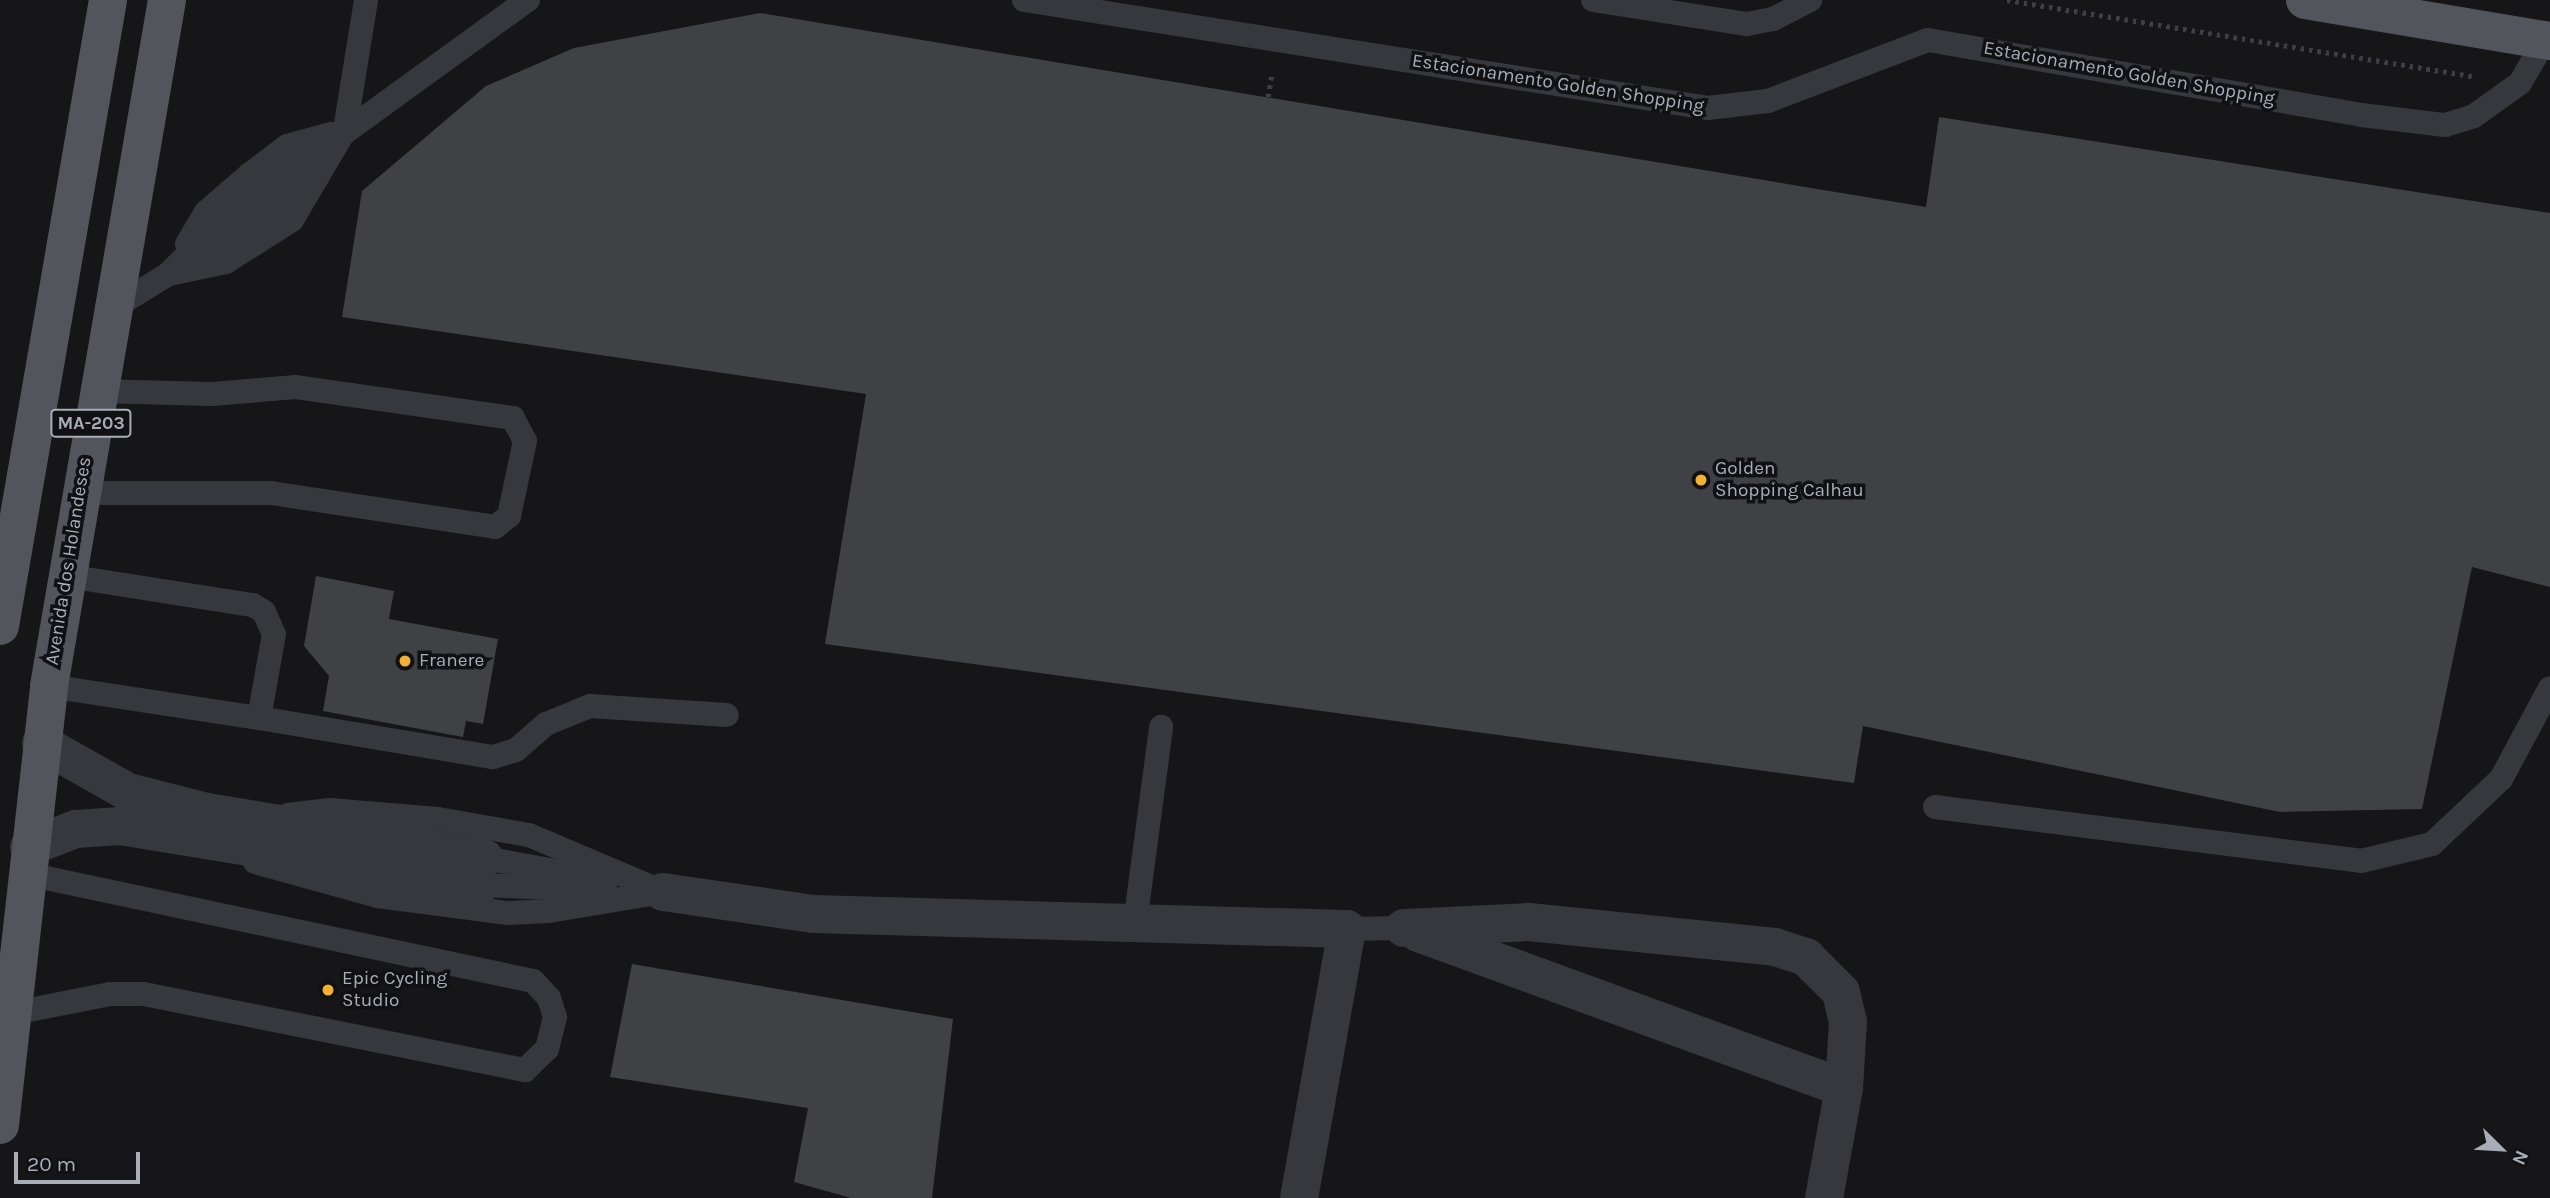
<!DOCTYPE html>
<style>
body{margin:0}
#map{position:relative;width:2550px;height:1198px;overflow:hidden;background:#161618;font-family:Karla,sans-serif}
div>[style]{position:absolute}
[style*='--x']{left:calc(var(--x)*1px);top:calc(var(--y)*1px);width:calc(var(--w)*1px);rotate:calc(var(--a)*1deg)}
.building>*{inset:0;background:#404145}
.path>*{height:4.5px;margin-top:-2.25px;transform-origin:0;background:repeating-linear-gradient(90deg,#3d3f44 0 3.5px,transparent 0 8.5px)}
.service>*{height:24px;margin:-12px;padding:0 12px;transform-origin:12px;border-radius:12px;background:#37383d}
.minor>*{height:38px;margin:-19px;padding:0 19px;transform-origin:19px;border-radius:19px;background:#37383d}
.primary>*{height:38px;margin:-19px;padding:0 19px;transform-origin:19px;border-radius:19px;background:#53555c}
.dots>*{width:19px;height:19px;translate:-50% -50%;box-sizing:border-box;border:4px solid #111113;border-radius:50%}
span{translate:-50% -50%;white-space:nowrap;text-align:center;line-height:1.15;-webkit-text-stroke:7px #111113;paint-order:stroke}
.shield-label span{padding:2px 5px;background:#111113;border:2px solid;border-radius:5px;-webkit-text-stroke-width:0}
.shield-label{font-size:18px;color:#a8adb8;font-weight:700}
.street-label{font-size:19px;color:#a8adb8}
.poi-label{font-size:19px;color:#a8adb8}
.left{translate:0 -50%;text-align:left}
.north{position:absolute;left:2466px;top:1114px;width:70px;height:70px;-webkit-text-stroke:5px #111113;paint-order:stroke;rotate:114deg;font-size:19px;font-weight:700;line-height:28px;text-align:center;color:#a8adb8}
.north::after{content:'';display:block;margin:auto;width:24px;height:32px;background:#a8adb8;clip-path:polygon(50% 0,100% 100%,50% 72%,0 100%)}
.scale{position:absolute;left:14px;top:1152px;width:126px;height:32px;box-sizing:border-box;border:4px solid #a8adb8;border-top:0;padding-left:9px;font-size:21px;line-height:24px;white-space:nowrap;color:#a8adb8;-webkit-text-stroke:5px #111113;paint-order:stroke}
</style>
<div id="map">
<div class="building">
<i style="clip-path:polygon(760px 13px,1926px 207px,1939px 117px,2550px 213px,2550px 587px,2472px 567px,2422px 809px,2280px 812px,1863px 726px,1854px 783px,825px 644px,866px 394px,342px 317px,362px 191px,486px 86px,574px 48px)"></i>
<i style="clip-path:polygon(316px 576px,394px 591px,389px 619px,498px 639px,483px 724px,466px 721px,463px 737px,323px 711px,329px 676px,304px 646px)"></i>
<i style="clip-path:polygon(632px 964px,953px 1019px,932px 1198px,851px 1198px,794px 1182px,808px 1108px,610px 1077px)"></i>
</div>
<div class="path">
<i style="--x:2007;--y:0;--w:472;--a:9.3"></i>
<i style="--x:1268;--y:97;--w:24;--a:-81"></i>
</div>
<div class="service">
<i style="--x:1024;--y:0;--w:692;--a:8.97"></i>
<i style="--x:1708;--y:108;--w:60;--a:-6.7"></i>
<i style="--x:1768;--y:101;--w:171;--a:-20.9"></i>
<i style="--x:1928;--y:40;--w:439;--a:9.8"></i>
<i style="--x:2361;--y:115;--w:85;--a:6.8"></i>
<i style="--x:2445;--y:125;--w:30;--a:-17"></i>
<i style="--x:2474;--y:116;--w:57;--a:-35.7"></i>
<i style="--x:2520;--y:83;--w:50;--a:-59.8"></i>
<i style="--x:1593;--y:0;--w:156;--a:8.9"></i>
<i style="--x:1747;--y:24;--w:26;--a:-11"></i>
<i style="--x:1773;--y:19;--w:42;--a:-27.2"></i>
<i style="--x:187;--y:244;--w:37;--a:-59"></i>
<i style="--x:206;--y:212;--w:58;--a:-40.8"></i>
<i style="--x:250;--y:174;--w:46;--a:-37.1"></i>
<i style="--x:287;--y:146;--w:46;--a:-15.3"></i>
<i style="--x:168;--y:274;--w:74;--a:-44.5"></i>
<i style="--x:221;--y:222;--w:379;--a:-35.9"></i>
<i style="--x:169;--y:274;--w:58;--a:-11.9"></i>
<i style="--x:226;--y:262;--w:78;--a:-32.5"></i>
<i style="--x:292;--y:220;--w:104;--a:-59.5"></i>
<i style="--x:345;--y:130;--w:132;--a:-80.8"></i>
<i style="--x:110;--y:310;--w:204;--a:-31.6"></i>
<i style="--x:284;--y:203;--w:28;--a:-49"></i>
<i style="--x:80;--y:493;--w:191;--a:0"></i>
<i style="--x:271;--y:493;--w:227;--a:8.6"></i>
<i style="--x:495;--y:527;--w:18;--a:-38"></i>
<i style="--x:509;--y:516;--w:77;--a:-78"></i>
<i style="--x:525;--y:441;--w:26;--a:-118"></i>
<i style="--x:513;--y:418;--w:219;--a:-171.9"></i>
<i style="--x:296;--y:387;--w:84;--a:175.2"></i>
<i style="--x:212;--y:394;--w:116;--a:-178.5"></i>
<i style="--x:67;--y:576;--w:188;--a:8.9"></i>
<i style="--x:253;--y:605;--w:13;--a:32"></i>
<i style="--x:264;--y:612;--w:24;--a:66"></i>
<i style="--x:274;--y:634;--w:85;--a:100.1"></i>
<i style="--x:259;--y:718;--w:237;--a:9.5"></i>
<i style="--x:493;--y:757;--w:24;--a:-17"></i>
<i style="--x:516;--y:750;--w:40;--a:-41"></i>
<i style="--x:546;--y:724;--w:48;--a:-22.2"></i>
<i style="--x:590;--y:706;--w:137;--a:3.8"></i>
<i style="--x:49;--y:686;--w:212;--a:8.7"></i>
<i style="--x:1935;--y:807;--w:429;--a:7.2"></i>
<i style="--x:2361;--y:861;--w:73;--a:-13.5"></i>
<i style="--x:2432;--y:844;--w:95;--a:-43.3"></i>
<i style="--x:2501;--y:779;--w:103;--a:-61.7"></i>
<i style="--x:288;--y:815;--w:42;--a:-6.8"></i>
<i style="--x:330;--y:810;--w:108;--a:4.8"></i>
<i style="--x:438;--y:819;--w:92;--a:10"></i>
<i style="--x:529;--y:835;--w:146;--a:23"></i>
<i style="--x:484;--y:858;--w:111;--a:10.4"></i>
<i style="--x:255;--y:862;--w:128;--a:15.5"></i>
<i style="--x:378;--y:896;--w:131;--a:7.5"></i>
<i style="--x:508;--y:913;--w:41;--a:-2.8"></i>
<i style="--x:549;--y:911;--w:116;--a:-9.5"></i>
<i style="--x:480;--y:885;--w:126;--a:2.3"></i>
<i style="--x:1135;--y:923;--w:198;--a:-82.4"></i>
<i style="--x:1347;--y:929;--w:57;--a:-1"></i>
<i style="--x:14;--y:1013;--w:98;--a:-11.2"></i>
<i style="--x:110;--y:994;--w:34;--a:0"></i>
<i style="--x:144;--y:994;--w:389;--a:11.3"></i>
<i style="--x:525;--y:1070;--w:30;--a:-44"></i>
<i style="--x:547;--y:1049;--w:33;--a:-76"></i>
<i style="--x:555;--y:1017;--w:20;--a:-108"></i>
<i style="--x:549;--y:998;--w:23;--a:-133"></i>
<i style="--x:533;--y:981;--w:517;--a:-168.06"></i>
</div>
<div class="minor">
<i style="--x:41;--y:743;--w:100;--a:29.4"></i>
<i style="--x:128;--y:792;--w:81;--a:14.2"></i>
<i style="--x:207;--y:812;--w:281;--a:9.4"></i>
<i style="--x:29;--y:847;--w:50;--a:-21"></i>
<i style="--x:76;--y:829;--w:44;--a:-3.9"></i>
<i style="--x:120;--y:826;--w:365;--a:9.3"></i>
<i style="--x:663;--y:892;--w:152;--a:8.3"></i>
<i style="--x:813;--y:914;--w:534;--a:1.61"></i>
<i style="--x:1347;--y:929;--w:273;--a:100.1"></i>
<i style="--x:1404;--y:928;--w:125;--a:-2.7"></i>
<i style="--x:1529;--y:922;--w:247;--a:5.8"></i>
<i style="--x:1775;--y:947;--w:33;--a:18"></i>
<i style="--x:1806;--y:957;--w:49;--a:45"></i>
<i style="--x:1841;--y:992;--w:31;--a:77"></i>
<i style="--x:1848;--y:1022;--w:66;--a:93.5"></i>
<i style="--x:1844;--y:1088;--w:112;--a:100.3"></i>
<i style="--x:1418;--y:933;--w:453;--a:20"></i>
</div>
<div class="primary">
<i style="--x:2305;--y:0;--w:248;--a:9.5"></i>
<i style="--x:0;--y:626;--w:635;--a:-80.21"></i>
<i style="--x:0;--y:1125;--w:442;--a:-83.6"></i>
<i style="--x:49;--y:686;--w:696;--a:-80.24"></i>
</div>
<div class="dots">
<i style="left:1701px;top:480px;background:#f2b134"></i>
<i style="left:405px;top:661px;background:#f2b134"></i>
<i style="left:328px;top:990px;background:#f2b134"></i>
</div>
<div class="shield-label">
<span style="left:91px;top:423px">MA-203</span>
</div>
<div class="street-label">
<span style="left:2129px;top:74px;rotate:10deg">Estacionamento Golden Shopping</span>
<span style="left:1558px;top:84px;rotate:9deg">Estacionamento Golden Shopping</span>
<span style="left:69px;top:561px;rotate:-81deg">Avenida dos Holandeses</span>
</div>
<div class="poi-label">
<span class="left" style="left:1715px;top:480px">Golden<br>Shopping Calhau</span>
<span class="left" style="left:419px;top:661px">Franere</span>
<span class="left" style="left:342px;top:990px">Epic Cycling<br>Studio</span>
</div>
<div class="north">N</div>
<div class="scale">20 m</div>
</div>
